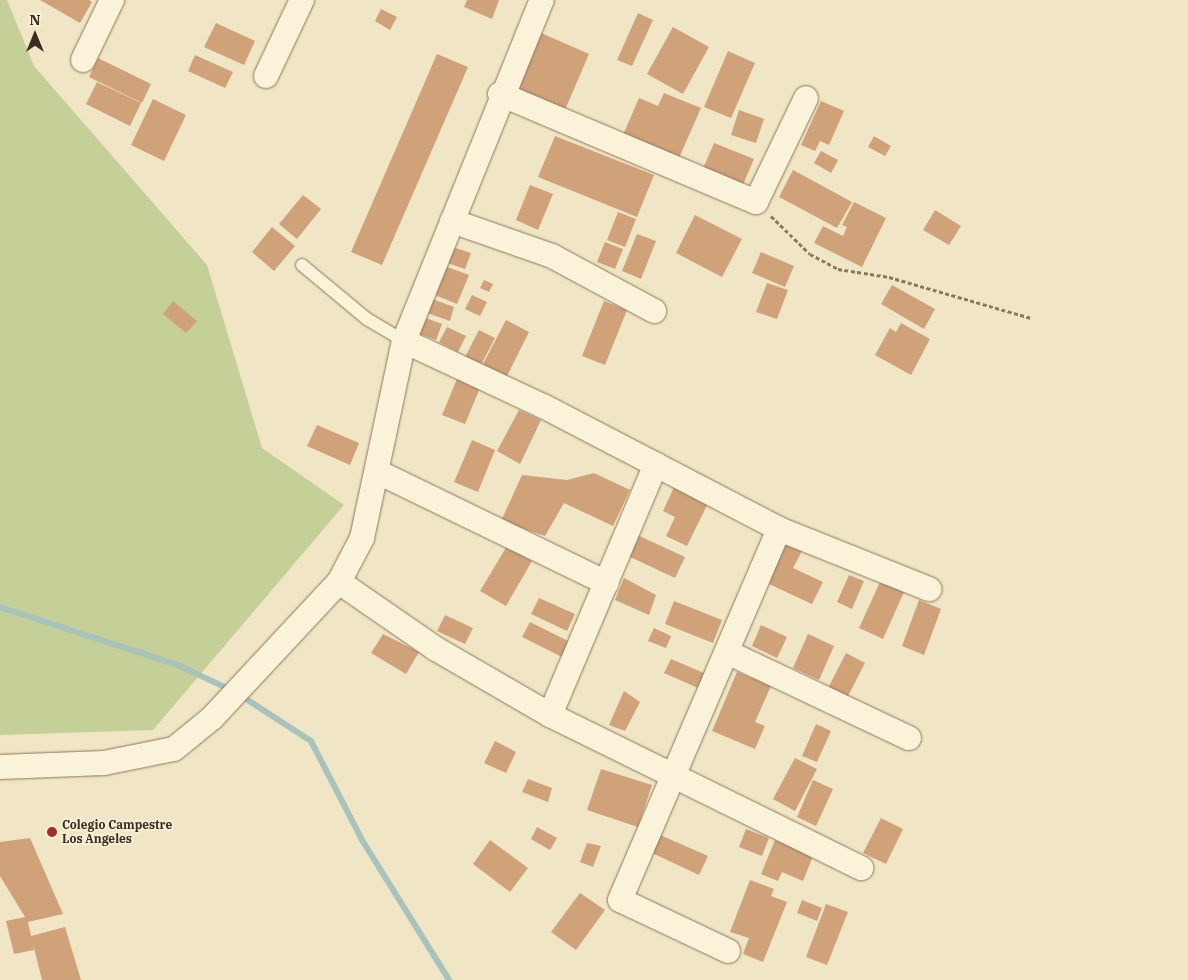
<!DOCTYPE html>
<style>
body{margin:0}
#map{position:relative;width:1188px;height:980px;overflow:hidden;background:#f0e5c5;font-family:"IBM Plex Serif",serif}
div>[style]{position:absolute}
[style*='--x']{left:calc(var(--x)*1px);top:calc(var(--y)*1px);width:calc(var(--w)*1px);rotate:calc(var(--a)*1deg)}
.green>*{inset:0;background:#c5cf98}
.stream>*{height:6px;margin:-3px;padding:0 3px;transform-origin:3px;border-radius:3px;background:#a7c3bc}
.building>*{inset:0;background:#cfa27a}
.path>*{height:3px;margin-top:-1.5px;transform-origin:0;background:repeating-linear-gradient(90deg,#8c775a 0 4px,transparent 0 6.5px)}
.roads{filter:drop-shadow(0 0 1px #8c775a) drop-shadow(0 0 1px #8c775a)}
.service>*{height:12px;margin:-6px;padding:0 6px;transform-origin:6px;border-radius:6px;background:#faf2d9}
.minor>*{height:24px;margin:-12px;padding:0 12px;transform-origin:12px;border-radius:12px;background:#faf2d9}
.dots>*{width:14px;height:14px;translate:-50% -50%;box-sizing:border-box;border:2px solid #f7efd5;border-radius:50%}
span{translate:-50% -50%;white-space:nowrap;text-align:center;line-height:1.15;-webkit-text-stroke:4px #f7efd5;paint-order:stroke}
.poi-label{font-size:12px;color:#3b2e1f;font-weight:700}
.left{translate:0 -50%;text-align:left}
.north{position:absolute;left:10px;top:10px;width:50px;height:50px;-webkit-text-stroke:4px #f7efd5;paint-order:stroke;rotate:0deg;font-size:14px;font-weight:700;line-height:20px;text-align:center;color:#3b2e1f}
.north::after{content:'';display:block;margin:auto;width:18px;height:22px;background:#3b2e1f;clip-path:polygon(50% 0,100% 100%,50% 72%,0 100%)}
</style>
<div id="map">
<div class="green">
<i style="clip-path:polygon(0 0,7px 0,34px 66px,207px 265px,262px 448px,344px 505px,153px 730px,0 735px)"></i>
</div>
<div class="stream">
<i style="--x:0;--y:607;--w:189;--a:18.1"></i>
<i style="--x:180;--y:666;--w:56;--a:25.2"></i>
<i style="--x:240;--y:695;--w:85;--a:32.9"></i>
<i style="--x:311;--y:741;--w:111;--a:62.7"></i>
<i style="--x:362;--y:840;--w:165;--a:58.1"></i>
</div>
<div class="building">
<i style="clip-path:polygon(40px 0,89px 0,92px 2px,80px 23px)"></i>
<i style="clip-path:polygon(467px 0,499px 0,492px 19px,464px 7px)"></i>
<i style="clip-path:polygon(381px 9px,397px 17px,390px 30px,375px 21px)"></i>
<i style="clip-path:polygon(638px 13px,653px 20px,632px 66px,617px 60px)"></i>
<i style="clip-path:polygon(216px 23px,255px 41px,244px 65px,204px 47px)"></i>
<i style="clip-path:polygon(673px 27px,709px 47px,683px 94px,647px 74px)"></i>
<i style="clip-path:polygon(539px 32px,589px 54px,562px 117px,512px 95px)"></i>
<i style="clip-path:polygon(728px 51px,755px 63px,731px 118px,704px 107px)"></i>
<i style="clip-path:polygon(437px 54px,468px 67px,382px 265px,351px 252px)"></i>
<i style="clip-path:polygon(195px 55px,233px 72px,225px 88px,188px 71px)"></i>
<i style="clip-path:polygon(98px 58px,151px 84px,142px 103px,89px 77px)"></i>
<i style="clip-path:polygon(97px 82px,141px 103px,130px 126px,86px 104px)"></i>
<i style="clip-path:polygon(664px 93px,701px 108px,679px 158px,623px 135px,639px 98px,658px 106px)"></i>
<i style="clip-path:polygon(153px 99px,186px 115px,164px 161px,131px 145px)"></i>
<i style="clip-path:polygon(821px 101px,844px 111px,829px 145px,820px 141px,815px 151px,801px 145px)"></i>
<i style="clip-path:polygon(739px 110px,764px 119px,756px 143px,731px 135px)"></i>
<i style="clip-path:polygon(555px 136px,654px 175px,637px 217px,538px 177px)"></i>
<i style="clip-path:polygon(874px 136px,891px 146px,885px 156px,868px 147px)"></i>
<i style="clip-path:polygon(714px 143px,754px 159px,742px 187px,702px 171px)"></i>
<i style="clip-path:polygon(821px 151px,838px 160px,831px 173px,814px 163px)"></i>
<i style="clip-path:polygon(793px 170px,852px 202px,837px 228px,779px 197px)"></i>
<i style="clip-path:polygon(530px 185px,553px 194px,538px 230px,516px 220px)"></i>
<i style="clip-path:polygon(303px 195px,321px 209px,297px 239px,279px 224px)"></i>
<i style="clip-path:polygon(854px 202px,886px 218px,862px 267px,814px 243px,823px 226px,843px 236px,847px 227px,842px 225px)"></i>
<i style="clip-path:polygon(935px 210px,961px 226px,949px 245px,923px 230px)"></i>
<i style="clip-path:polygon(618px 212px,636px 219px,625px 247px,607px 240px)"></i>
<i style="clip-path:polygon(695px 215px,742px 239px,722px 277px,676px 253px)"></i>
<i style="clip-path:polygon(272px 227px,295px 246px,274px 271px,252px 252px)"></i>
<i style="clip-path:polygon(637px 234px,656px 241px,641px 279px,622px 271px)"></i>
<i style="clip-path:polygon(605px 242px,623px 249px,615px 269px,597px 262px)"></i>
<i style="clip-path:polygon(453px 247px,471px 253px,465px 269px,447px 263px)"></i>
<i style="clip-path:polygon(761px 252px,794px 266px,785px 287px,752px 273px)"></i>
<i style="clip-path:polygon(442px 265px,469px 275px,457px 304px,430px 293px)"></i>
<i style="clip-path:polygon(484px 280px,493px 284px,489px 292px,480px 288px)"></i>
<i style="clip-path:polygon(767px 283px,788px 290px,777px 319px,756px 312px)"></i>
<i style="clip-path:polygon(892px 285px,935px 309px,924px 329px,881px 304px)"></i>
<i style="clip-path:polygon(472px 295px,487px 302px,480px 316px,465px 309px)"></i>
<i style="clip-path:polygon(432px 299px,454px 307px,450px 321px,427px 313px)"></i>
<i style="clip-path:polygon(173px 301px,197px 321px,186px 333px,163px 314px)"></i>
<i style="clip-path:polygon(604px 301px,627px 310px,605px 365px,582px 356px)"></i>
<i style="clip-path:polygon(423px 317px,442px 324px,436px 340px,417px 333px)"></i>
<i style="clip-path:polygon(506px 320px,529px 332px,506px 378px,482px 366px)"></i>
<i style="clip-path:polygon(901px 323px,930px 339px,911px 375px,875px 355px,890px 328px,896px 332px)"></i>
<i style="clip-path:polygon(447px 327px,466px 336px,458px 352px,439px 342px)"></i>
<i style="clip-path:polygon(479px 330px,495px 338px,481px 365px,465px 357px)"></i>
<i style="clip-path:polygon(459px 374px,482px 383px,465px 424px,442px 415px)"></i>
<i style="clip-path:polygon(519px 410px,541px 420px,520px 464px,497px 451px)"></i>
<i style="clip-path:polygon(317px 425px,359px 443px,350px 465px,307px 446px)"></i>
<i style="clip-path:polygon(472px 440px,495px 450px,478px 492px,454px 482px)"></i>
<i style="clip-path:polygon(594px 473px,630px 490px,613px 526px,564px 503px,545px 536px,501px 521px,522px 475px,567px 480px)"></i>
<i style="clip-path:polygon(676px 483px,710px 499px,687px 546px,666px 536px,675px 517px,663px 511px)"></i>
<i style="clip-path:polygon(635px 534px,685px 557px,675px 578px,626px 555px)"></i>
<i style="clip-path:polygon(784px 540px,803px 549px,793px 568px,823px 582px,812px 604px,769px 584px)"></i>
<i style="clip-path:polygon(507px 546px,532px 561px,506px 606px,480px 591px)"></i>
<i style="clip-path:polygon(849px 575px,864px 581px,852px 609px,837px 602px)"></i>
<i style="clip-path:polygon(624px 578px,656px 595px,649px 615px,615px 600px)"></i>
<i style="clip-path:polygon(880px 582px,904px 592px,883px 639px,859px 628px)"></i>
<i style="clip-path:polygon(539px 598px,575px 614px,567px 631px,531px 614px)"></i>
<i style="clip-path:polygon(919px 600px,941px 609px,924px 655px,902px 646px)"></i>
<i style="clip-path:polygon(674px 601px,722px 620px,713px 643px,665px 624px)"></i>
<i style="clip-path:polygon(445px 615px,473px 628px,465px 644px,437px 631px)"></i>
<i style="clip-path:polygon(530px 622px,570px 642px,562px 657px,522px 637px)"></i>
<i style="clip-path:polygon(761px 625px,787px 637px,777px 658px,752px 646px)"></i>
<i style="clip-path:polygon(654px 628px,671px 636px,666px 648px,648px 641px)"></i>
<i style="clip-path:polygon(383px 634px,419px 652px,406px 674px,371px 653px)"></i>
<i style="clip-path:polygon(808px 634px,834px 646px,819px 680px,793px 668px)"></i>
<i style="clip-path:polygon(846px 653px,865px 663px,846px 700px,827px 690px)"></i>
<i style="clip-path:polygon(671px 659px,704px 673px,698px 688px,664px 673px)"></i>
<i style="clip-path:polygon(737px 672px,771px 686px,755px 722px,765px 726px,755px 749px,712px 731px)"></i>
<i style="clip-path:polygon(624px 691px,640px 702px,625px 731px,609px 725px)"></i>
<i style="clip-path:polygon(816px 724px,831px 731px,817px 762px,802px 756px)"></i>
<i style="clip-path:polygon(495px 741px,516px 752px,506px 773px,484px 763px)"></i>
<i style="clip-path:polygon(795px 758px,817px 769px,795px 811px,773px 799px)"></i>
<i style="clip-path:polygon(601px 769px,652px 785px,638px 827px,587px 810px)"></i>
<i style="clip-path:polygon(528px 779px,552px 788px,548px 802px,522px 792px)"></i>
<i style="clip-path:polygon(813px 780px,833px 789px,816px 826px,797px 817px)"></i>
<i style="clip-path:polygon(881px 818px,903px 829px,886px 864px,863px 853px)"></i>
<i style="clip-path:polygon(537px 827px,557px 838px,550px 850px,531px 839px)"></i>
<i style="clip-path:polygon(746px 829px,769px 838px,762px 856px,739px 847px)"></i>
<i style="clip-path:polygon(658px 834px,708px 856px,699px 875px,650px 852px)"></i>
<i style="clip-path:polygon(30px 838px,63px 914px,28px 922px,31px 936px,65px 927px,81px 980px,42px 980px,33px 944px,34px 950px,14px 954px,6px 921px,25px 917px,0 876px,0 842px)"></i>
<i style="clip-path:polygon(490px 840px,528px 868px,510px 892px,473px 864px)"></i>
<i style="clip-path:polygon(775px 840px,813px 856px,803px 881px,782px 872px,778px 881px,761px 874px)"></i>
<i style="clip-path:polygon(587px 843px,601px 846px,593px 867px,580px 862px)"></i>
<i style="clip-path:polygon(750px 880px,774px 889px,771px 896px,787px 902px,763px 962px,743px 954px,749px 938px,730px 932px)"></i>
<i style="clip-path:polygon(580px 893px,605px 910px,576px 950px,551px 932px)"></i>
<i style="clip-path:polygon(802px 900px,822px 908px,817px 921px,797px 913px)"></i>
<i style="clip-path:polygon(826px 904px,848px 912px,827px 965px,806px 957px)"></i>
</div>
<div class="path">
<i style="--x:771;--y:216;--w:54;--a:44.3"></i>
<i style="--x:810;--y:254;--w:32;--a:28"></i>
<i style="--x:838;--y:269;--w:52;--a:8.9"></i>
<i style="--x:889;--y:277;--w:148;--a:16.1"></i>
</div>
<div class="roads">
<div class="service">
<i style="--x:302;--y:265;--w:85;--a:39.7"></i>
<i style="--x:367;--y:319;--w:43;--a:30.7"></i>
</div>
<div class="minor">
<i style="--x:83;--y:60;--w:67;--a:-64.2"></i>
<i style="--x:266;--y:76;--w:84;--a:-64.7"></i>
<i style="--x:500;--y:94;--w:278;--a:22.9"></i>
<i style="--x:756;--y:202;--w:115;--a:-64.3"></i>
<i style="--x:452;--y:221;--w:106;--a:19.3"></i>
<i style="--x:552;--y:256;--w:116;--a:28.3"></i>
<i style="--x:404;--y:341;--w:153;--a:25.1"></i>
<i style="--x:543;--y:406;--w:266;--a:27.5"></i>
<i style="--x:779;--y:529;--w:162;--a:21.8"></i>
<i style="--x:380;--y:473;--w:252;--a:25.9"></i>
<i style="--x:339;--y:582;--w:118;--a:34.6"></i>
<i style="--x:436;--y:649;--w:132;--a:30.1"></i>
<i style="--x:550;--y:715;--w:347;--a:26.2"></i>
<i style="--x:729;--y:653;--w:199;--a:25.3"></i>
<i style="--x:550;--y:715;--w:272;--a:-67.1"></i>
<i style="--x:0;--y:767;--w:104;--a:-2.2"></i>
<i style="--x:104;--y:763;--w:71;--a:-11.3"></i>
<i style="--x:174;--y:749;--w:49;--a:-39.2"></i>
<i style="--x:212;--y:718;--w:186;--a:-47"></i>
<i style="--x:339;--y:582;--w:50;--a:-62.4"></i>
<i style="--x:362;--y:538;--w:201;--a:-78"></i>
<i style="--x:404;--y:341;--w:368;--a:-68"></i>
<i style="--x:728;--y:951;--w:119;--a:-154.7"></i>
<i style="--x:620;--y:900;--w:404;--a:-66.8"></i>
</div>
</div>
<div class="dots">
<i style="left:52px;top:832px;background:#9d2e28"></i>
</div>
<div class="poi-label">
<span class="left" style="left:62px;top:832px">Colegio Campestre<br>Los Angeles</span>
</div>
<div class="north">N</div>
</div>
